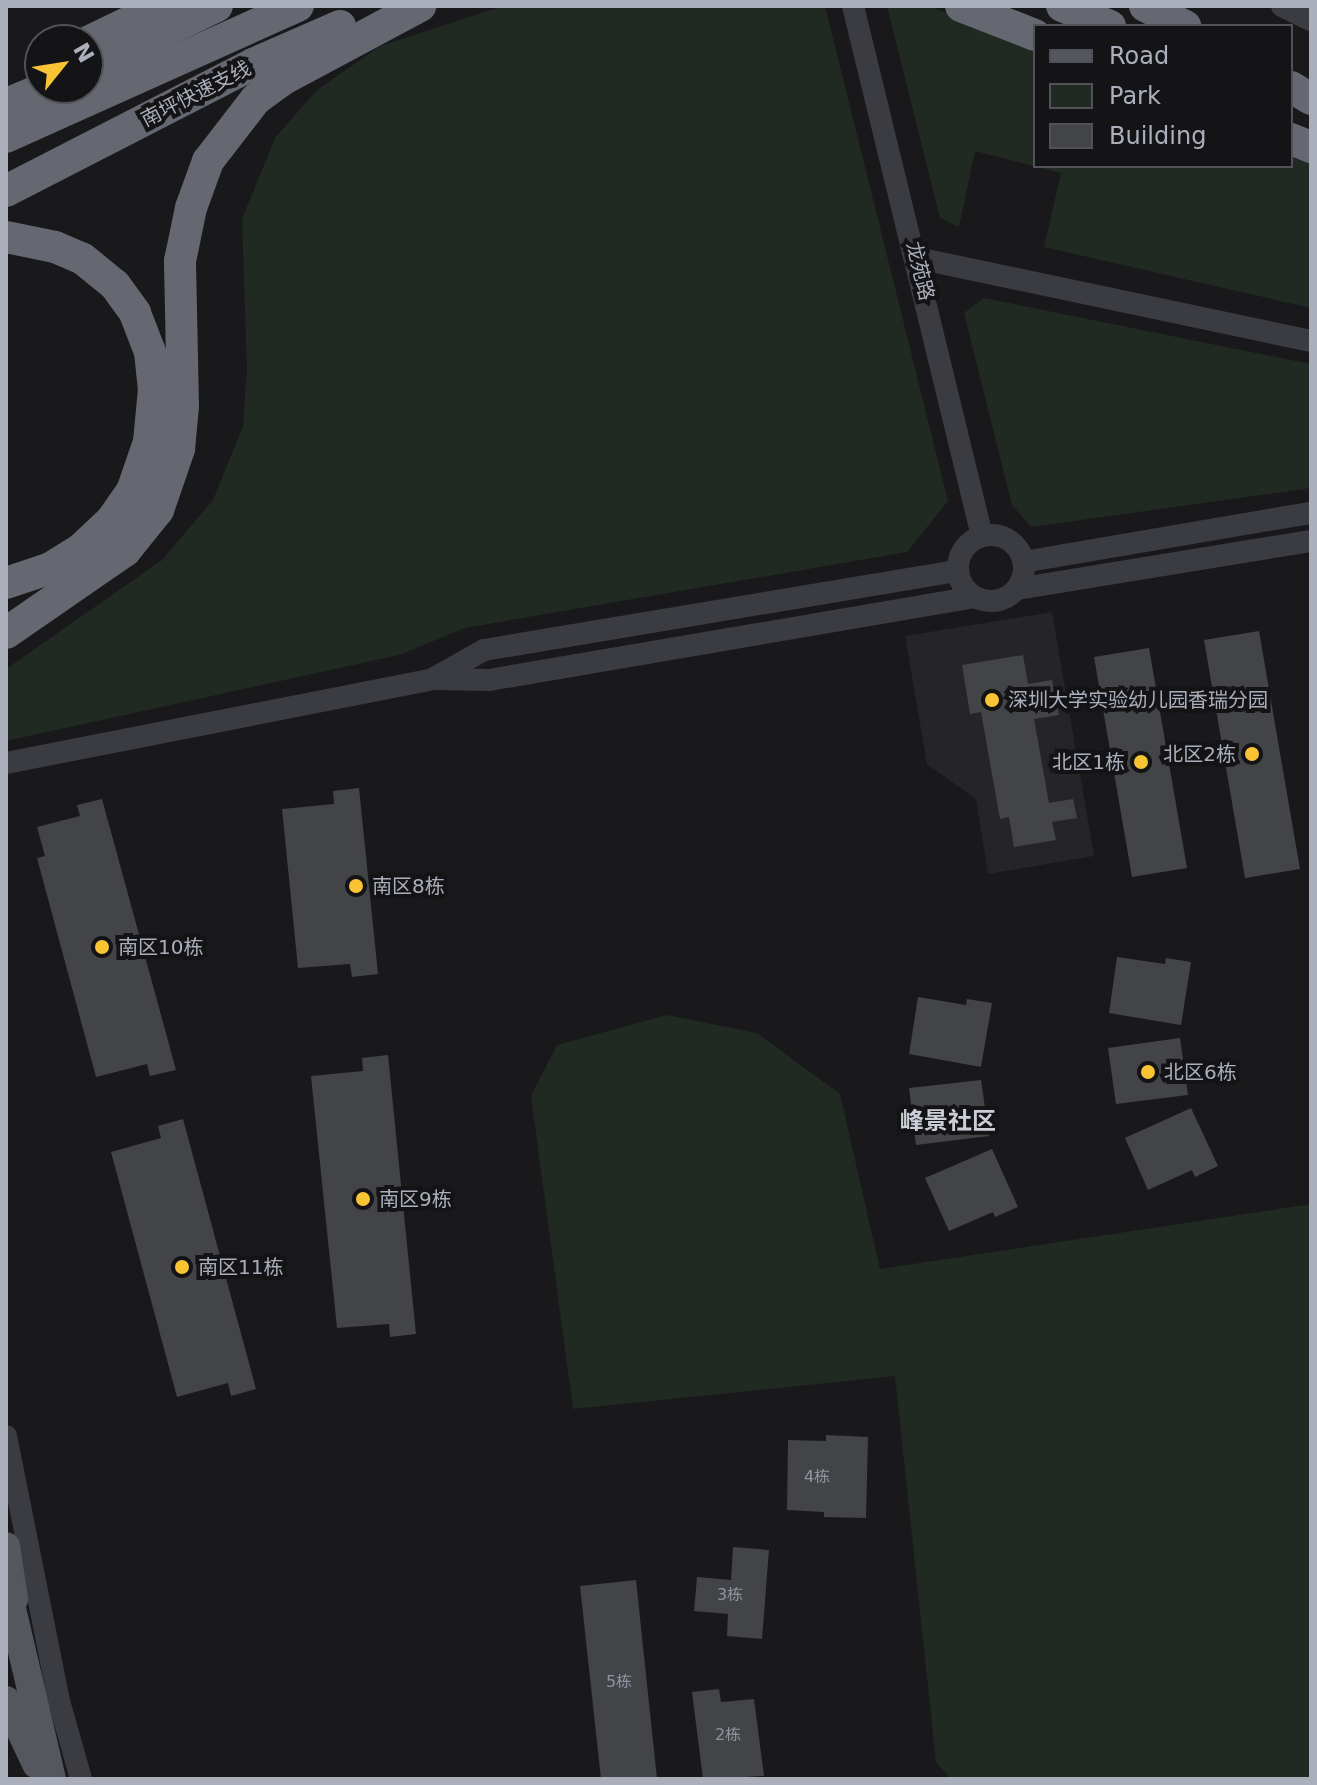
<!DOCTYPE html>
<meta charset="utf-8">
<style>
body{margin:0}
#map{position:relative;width:1317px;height:1785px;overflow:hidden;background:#19191b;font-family:"DejaVu Sans","Noto Sans SC",sans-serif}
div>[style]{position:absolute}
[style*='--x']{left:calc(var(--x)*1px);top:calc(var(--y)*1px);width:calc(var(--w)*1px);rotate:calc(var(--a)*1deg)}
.built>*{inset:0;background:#252528}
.green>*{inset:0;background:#202922}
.building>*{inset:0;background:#434448}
.minor>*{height:22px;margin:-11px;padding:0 11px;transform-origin:11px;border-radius:11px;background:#3b3c42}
.minor>.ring{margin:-11px;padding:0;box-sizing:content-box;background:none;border:22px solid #3b3c42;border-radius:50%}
.major>*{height:28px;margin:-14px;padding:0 14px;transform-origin:14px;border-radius:14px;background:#55575f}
.highway>*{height:32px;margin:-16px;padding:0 16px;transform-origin:16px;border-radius:16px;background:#656871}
.dots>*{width:22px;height:22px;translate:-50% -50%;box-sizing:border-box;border:4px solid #141416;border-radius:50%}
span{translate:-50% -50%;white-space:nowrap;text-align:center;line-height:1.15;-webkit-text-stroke:8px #141416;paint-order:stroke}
.number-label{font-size:16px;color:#91949e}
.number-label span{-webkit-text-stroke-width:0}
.street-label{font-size:20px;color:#abafbb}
.poi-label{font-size:20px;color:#abafbb}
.left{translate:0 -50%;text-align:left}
.right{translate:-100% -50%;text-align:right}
.quarter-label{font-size:24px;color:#ccced7;font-weight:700}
.frame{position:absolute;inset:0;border:8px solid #abafbb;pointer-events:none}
.legend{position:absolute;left:1033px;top:24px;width:260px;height:144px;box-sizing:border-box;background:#141416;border:2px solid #505258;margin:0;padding:10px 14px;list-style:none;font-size:24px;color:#abafbb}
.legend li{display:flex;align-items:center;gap:16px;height:40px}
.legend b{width:40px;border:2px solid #505258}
.north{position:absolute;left:24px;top:24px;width:80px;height:80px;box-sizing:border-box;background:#141416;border:2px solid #505258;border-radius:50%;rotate:60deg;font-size:22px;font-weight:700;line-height:32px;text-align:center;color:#abafbb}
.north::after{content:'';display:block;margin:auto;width:28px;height:36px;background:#f8c433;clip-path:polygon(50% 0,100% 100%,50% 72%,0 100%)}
</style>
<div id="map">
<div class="built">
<i style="clip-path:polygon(1052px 612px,1094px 856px,988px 874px,976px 799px,927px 764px,905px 636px)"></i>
</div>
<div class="green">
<i style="clip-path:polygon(503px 6px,825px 6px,948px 501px,907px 552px,465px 628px,399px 655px,6px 741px,6px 669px,162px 560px,213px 500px,243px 426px,247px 369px,242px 219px,275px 138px,317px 90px,380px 46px)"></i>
<i style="clip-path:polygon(887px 6px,929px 6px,1035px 48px,1035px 166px,1291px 166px,1291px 153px,1311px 161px,1311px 308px,1044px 247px,1061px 173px,975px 151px,959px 227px,940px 218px)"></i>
<i style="clip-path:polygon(984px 298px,1311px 364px,1311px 488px,1031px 527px,1012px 505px,964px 313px)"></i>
<i style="clip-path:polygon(667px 1015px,757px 1033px,840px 1094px,880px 1269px,1311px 1204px,1311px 1779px,951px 1779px,936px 1762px,895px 1376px,573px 1409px,531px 1096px,557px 1045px)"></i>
</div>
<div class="building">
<i style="clip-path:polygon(1259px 631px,1300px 869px,1245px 878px,1204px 640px)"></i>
<i style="clip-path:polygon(1149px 648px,1187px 868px,1132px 877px,1094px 657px)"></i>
<i style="clip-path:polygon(1023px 655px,1028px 684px,1052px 680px,1059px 715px,1034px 719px,1049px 803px,1073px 799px,1077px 818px,1052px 822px,1056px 840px,1014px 847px,1009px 817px,1000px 819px,981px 712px,970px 714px,962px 665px)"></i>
<i style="clip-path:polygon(359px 788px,378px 974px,352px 977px,350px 964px,298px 968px,282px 809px,334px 804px,333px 791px)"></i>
<i style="clip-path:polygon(102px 799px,176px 1070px,150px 1076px,147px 1064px,96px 1077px,37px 858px,45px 856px,37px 827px,80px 816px,77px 805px)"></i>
<i style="clip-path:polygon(1117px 957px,1165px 964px,1166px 958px,1191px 962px,1181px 1025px,1109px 1013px)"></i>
<i style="clip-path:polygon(918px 997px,966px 1005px,967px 999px,992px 1003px,981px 1067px,909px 1054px)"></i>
<i style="clip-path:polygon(1180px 1038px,1188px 1095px,1116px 1104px,1108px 1048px)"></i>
<i style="clip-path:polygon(388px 1055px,416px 1334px,390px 1337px,389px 1324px,337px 1328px,311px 1076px,363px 1071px,362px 1058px)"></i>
<i style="clip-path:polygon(981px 1080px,989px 1136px,916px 1145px,909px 1088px)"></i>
<i style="clip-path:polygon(1191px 1108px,1218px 1166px,1195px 1177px,1192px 1170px,1148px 1190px,1125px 1138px)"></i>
<i style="clip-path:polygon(183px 1119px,256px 1389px,231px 1396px,228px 1383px,177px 1397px,111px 1152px,161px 1138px,158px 1126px)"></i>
<i style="clip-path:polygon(992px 1149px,1018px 1207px,995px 1217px,993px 1212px,949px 1231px,925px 1178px)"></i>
<i style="clip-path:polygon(826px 1435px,868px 1437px,866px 1518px,824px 1517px,824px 1512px,787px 1510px,788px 1440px,826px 1441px)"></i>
<i style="clip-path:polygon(733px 1547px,769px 1550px,762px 1639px,727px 1636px,728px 1614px,694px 1611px,697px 1577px,731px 1580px)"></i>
<i style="clip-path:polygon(636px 1580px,657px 1779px,601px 1779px,580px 1586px)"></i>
<i style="clip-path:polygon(719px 1689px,721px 1702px,754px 1699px,764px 1776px,703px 1779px,692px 1692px)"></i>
</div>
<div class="minor">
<i style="--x:853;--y:6;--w:545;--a:76.32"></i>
<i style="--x:1282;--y:6;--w:32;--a:26"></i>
<i style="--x:917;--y:258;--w:403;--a:11.9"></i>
<i class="ring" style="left:958px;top:535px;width:44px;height:44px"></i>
<i style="--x:1023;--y:562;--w:292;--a:-9.7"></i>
<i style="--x:1017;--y:589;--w:298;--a:-9.3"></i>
<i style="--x:434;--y:678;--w:57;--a:-29.2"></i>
<i style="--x:484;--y:650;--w:481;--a:-9.5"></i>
<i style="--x:6;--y:763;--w:435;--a:-11.1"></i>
<i style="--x:433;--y:679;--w:56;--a:1"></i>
<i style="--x:489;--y:680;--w:492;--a:-9.7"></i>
<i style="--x:6;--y:1436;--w:270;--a:78.7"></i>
<i style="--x:59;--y:1701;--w:81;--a:74.2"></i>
</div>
<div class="major">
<i style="--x:6;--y:1546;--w:54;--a:81.4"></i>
<i style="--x:6;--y:1583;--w:201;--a:76.8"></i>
<i style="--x:6;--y:1700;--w:71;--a:64.9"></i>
</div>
<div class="highway">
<i style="--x:961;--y:6;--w:79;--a:21.4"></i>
<i style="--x:1062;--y:6;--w:52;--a:22.6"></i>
<i style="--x:1145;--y:6;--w:45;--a:26.6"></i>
<i style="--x:88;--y:42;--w:82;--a:-25.9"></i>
<i style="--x:88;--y:68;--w:143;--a:-25.7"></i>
<i style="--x:1291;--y:87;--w:23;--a:31"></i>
<i style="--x:6;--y:104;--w:42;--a:-22.3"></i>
<i style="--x:6;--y:137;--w:320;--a:-24.2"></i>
<i style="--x:1291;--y:139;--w:22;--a:22"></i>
<i style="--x:6;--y:191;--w:278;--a:-27.2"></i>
<i style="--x:253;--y:64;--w:95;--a:-23.6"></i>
<i style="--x:6;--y:237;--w:50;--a:11.5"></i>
<i style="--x:55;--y:247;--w:30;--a:23"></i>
<i style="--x:83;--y:259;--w:41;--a:39.1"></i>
<i style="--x:115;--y:285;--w:34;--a:54"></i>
<i style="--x:135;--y:313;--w:42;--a:69"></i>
<i style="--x:150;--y:352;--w:37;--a:84"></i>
<i style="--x:154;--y:389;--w:53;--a:95.4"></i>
<i style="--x:149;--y:442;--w:52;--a:109.1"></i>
<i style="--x:132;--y:491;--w:35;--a:125"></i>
<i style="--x:112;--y:520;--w:42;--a:136.9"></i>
<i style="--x:81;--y:549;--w:36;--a:148"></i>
<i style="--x:51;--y:568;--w:47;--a:161.6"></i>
<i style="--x:6;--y:633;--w:145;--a:-34.6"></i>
<i style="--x:125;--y:551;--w:53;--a:-51.2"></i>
<i style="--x:158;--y:510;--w:65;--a:-71"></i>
<i style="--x:179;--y:449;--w:43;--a:-84.7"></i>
<i style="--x:183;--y:406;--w:145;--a:-91.2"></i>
<i style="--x:180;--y:261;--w:54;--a:-78.3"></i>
<i style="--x:191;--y:208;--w:50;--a:-70.1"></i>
<i style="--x:208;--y:161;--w:78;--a:-52.3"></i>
<i style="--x:256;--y:99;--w:32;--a:-36"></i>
<i style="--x:282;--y:80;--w:157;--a:-28.2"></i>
</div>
<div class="dots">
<i style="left:992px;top:700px;background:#f8c433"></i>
<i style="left:1252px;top:754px;background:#f8c433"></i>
<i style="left:1141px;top:762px;background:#f8c433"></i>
<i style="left:356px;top:886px;background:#f8c433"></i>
<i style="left:102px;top:947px;background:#f8c433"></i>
<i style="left:1148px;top:1072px;background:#f8c433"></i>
<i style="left:363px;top:1199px;background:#f8c433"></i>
<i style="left:182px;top:1267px;background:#f8c433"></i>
</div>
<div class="number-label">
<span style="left:817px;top:1477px">4栋</span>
<span style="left:730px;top:1595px">3栋</span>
<span style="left:619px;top:1682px">5栋</span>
<span style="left:728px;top:1735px">2栋</span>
</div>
<div class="street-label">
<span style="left:196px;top:94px;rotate:-27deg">南坪快速支线</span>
<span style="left:920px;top:271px;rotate:76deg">龙苑路</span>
</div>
<div class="poi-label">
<span class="left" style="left:1008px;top:700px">深圳大学实验幼儿园香瑞分园</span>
<span class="right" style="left:1236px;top:754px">北区2栋</span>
<span class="right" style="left:1125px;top:762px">北区1栋</span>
<span class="left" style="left:372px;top:886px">南区8栋</span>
<span class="left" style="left:118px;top:947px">南区10栋</span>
<span class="left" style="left:1164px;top:1072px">北区6栋</span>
<span class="left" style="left:379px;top:1199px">南区9栋</span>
<span class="left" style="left:198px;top:1267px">南区11栋</span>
</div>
<div class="quarter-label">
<span style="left:948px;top:1122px">峰景社区</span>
</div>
<div class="frame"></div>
<ul class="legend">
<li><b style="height:10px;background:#55575f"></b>Road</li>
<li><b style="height:22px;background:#202922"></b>Park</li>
<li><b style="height:22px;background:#434448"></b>Building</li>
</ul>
<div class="north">N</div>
</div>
